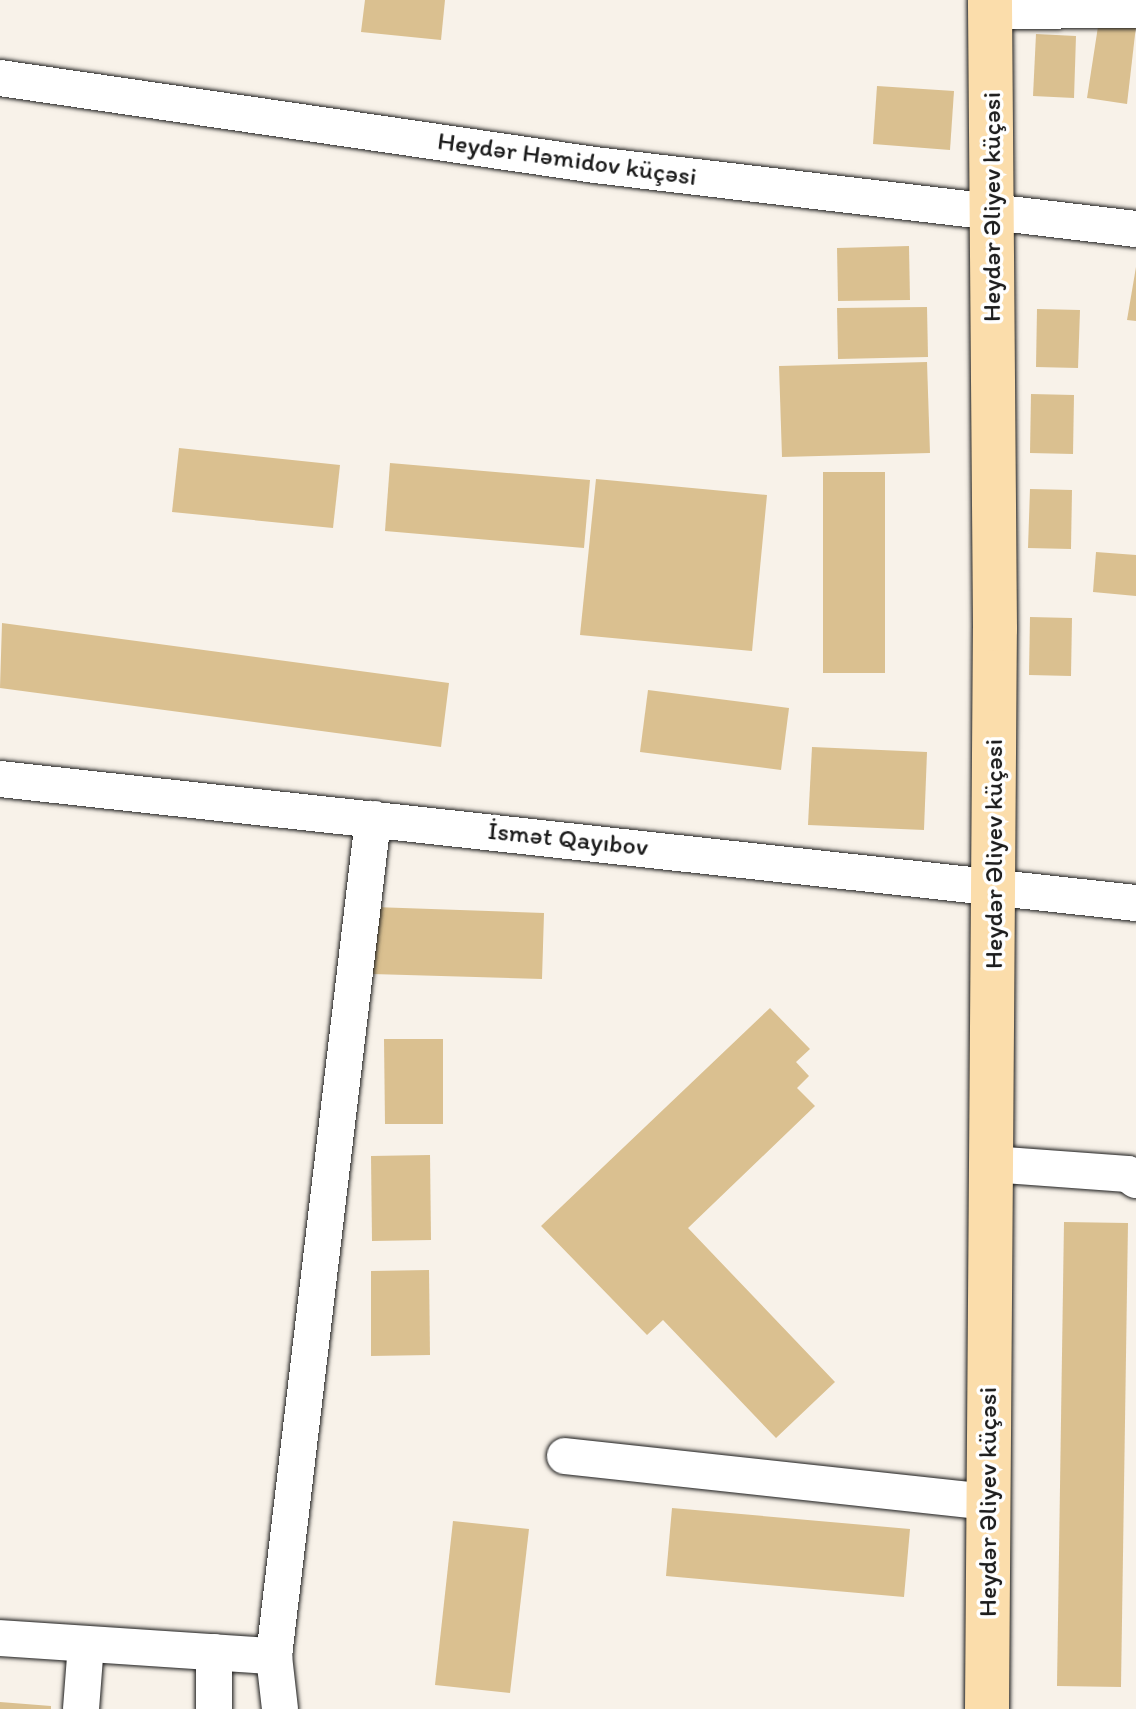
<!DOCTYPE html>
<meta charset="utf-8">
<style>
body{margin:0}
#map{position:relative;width:1136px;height:1709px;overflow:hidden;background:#f8f2e9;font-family:Itim,sans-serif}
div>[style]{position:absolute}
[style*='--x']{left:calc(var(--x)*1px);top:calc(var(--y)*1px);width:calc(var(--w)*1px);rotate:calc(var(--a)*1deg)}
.building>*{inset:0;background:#dac090}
.roads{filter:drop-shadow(0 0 2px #1c1c1c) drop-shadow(0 0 2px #1c1c1c)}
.minor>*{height:36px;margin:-18px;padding:0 18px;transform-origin:18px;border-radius:18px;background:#fff}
.major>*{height:44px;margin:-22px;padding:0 22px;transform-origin:22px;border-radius:22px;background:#fbddab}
span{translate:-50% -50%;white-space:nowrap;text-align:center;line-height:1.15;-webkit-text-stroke:7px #fff;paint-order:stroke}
.street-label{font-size:26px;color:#1c1c1c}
</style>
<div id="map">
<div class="building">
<i style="clip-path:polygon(365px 0,445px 0,441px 40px,361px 32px)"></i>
<i style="clip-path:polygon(1099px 20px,1136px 26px,1127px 104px,1087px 98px)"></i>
<i style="clip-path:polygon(1036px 34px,1076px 36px,1074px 98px,1033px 96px)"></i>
<i style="clip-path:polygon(877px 86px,954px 91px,950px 150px,873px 144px)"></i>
<i style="clip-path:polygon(909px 246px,910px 300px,838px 301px,837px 248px)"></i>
<i style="clip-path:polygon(1136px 267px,1136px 321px,1127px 320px)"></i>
<i style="clip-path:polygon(927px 307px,928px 357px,838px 359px,837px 308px)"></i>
<i style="clip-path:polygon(1037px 309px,1080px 310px,1078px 368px,1036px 367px)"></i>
<i style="clip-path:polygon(927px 362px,930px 453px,782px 457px,779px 366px)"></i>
<i style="clip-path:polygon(1031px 394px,1074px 395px,1073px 454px,1030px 453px)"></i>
<i style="clip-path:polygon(179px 448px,340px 465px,333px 528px,172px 512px)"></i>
<i style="clip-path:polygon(390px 463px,590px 480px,584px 548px,385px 531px)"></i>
<i style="clip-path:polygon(823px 472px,885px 472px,885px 673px,823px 673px)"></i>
<i style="clip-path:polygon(596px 479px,767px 495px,752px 651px,580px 635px)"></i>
<i style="clip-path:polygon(1030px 489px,1072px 490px,1071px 549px,1028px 548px)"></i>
<i style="clip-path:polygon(1096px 552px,1136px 555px,1136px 596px,1093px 592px)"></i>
<i style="clip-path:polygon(1030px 617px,1072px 618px,1071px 676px,1029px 675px)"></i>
<i style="clip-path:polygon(2px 623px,449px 683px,441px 747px,0 688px)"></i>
<i style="clip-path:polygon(648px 690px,789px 708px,781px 770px,640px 752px)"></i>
<i style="clip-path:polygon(812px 747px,927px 752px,924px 830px,808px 825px)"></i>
<i style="clip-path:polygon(374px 907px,544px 913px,542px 979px,372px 974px)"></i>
<i style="clip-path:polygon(770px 1008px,810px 1049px,796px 1062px,809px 1076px,797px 1088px,815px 1106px,688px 1228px,835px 1382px,776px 1438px,663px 1320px,647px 1335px,541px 1226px)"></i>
<i style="clip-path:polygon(384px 1039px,443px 1039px,443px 1124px,385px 1124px)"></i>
<i style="clip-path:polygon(430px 1155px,431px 1240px,372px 1241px,371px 1156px)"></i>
<i style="clip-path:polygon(1064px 1222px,1128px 1223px,1121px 1687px,1057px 1686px)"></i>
<i style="clip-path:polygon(429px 1270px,430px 1355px,371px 1356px,371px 1271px)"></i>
<i style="clip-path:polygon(672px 1508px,910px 1529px,904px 1597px,666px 1576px)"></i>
<i style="clip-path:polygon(453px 1521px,529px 1529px,510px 1693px,435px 1685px)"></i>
<i style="clip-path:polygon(0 1702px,51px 1706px,51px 1709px,0 1709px)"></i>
</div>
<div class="roads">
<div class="minor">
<i style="--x:990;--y:11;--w:146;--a:-0.4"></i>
<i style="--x:0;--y:78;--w:601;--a:8.32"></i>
<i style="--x:595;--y:165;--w:545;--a:6.75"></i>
<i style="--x:0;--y:779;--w:1143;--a:6.23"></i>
<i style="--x:991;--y:1164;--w:137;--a:4.2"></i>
<i style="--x:1128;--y:1174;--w:10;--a:37"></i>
<i style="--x:565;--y:1456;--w:425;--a:6.2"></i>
<i style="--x:0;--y:1638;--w:275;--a:3.8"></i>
<i style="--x:214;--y:1652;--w:57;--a:90"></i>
<i style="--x:81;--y:1709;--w:65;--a:-85.6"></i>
<i style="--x:280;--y:1709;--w:53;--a:-96.5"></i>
<i style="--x:274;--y:1656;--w:843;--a:-83.25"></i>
</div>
<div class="major">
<i style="--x:987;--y:1709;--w:1080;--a:-89.58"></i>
<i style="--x:995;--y:629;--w:629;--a:-90.46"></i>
</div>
</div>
<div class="street-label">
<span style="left:567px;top:159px;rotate:8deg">Heydər Həmidov küçəsi</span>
<span style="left:992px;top:207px;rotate:-90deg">Heydər Əliyev küçəsi</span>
<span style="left:568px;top:839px;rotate:6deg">İsmət Qayıbov</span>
<span style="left:994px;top:854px;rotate:-90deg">Heydər Əliyev küçəsi</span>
<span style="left:988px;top:1502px;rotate:-90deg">Heydər Əliyev küçəsi</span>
</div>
</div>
